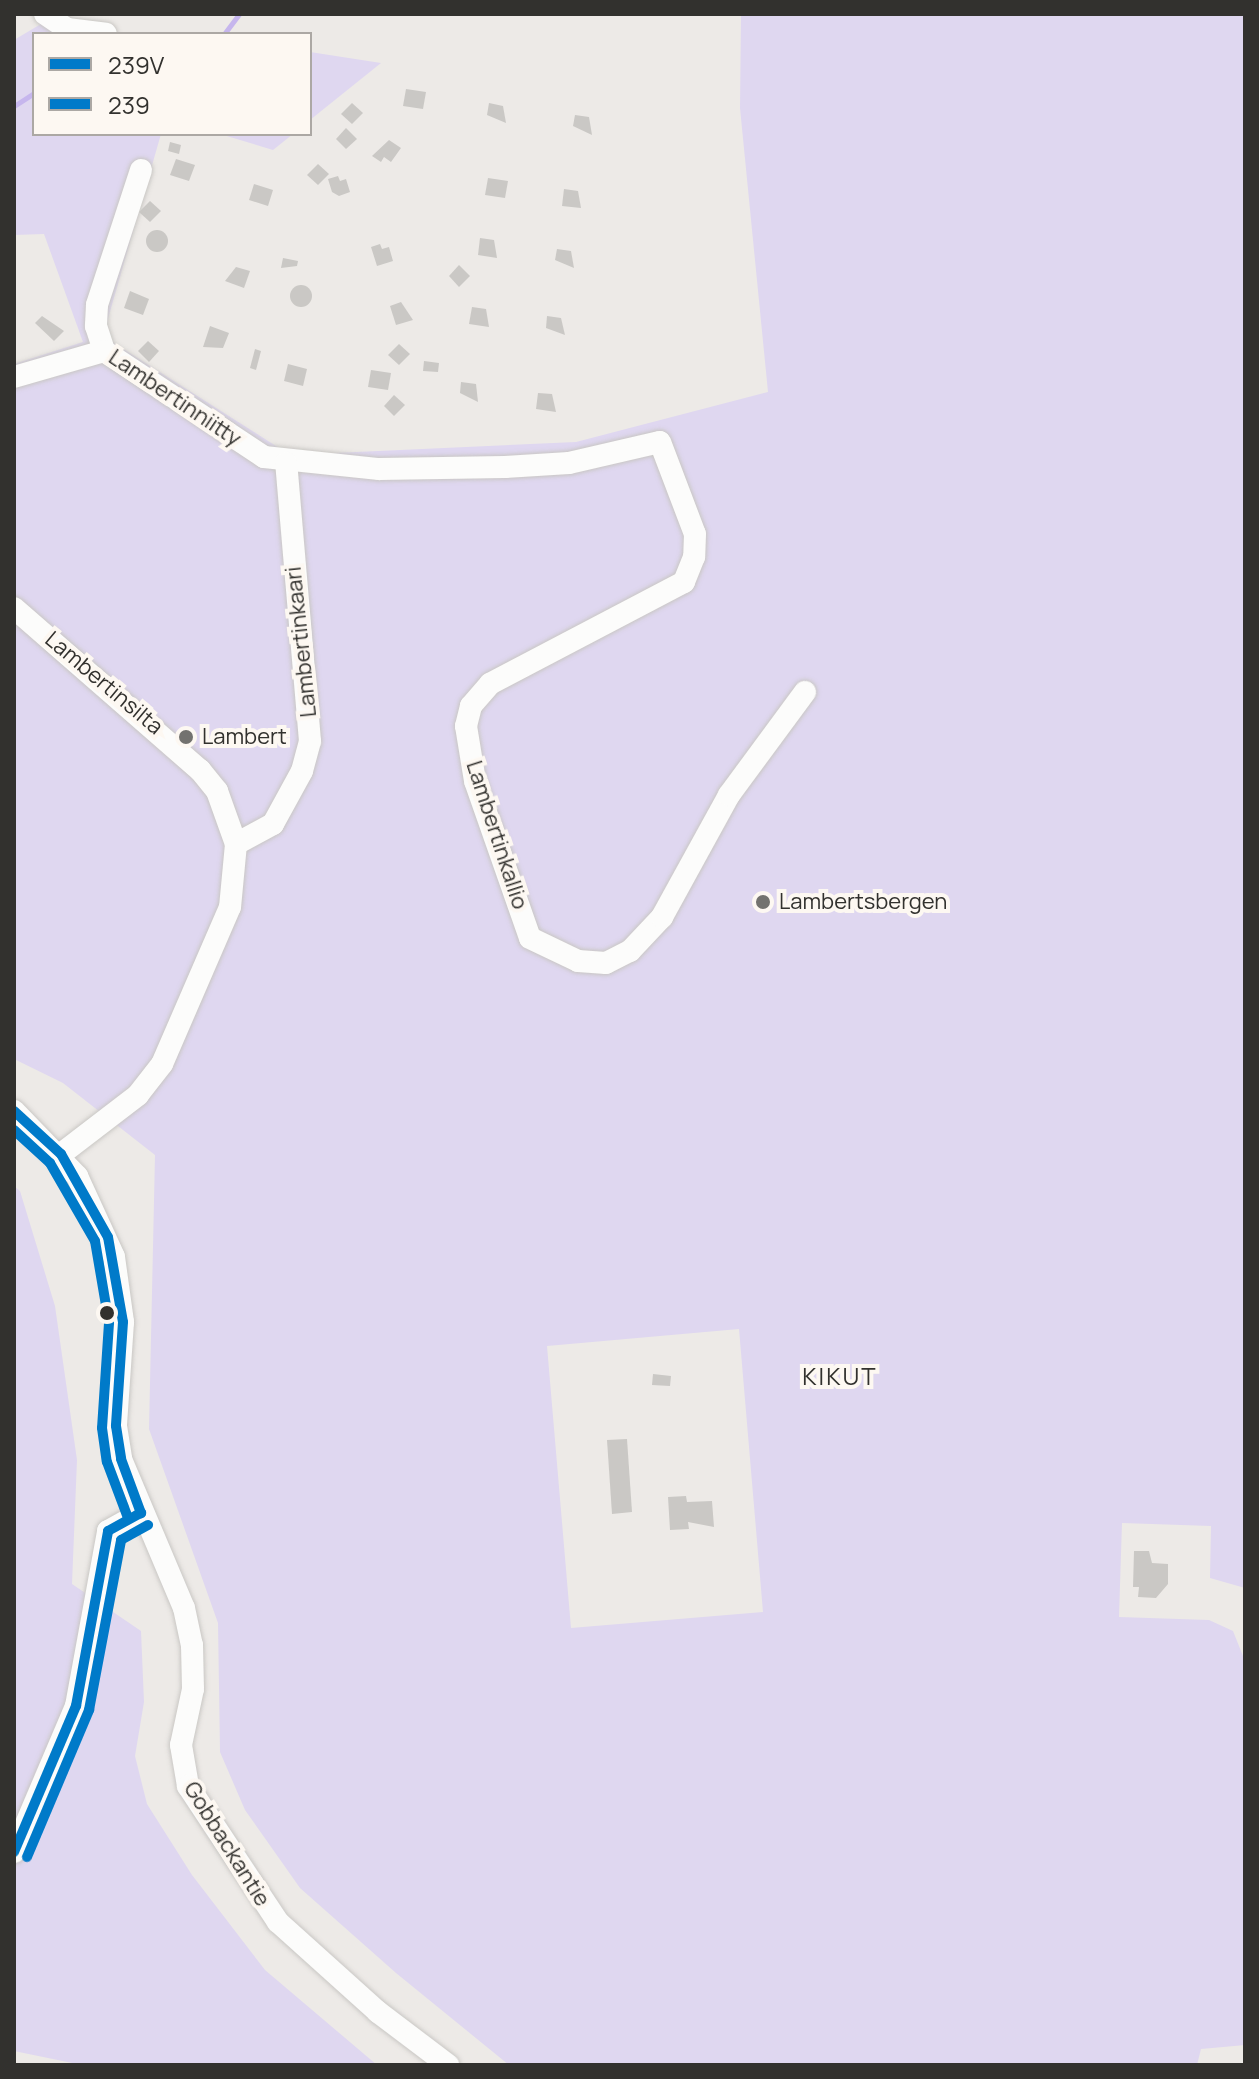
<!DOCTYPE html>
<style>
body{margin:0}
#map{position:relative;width:1259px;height:2079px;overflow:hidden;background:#edeae7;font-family:Manrope,sans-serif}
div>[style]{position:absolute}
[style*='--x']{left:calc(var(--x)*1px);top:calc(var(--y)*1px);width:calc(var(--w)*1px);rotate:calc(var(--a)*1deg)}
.green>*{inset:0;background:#dfd7f0}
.stream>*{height:5px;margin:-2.5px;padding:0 2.5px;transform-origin:2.5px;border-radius:2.5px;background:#c6b6ed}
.building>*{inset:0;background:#cac8c5}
.round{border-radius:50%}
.roads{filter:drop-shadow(0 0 2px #c9c7c4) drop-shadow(0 0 2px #c9c7c4)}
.minor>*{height:22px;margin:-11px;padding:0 11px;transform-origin:11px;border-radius:11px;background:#fcfcfb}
.bus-1>*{height:10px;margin:-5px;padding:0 5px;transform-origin:5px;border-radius:5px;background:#007ac9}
.bus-2>*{height:10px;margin:-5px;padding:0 5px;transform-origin:5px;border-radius:5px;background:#007ac9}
.dots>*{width:22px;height:22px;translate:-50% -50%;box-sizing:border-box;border:4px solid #fdf8f2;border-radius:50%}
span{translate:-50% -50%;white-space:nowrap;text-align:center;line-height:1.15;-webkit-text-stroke:8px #fdf8f2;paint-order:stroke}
.street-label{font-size:22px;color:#32312e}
.poi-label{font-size:22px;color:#32312e}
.left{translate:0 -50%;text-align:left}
.neighbourhood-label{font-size:24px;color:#32312e;letter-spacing:2px}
.frame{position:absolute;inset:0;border:16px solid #32312e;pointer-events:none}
.legend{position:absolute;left:32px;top:32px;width:280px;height:104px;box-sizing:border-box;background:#fdf8f2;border:2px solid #aca8a4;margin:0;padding:10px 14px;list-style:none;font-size:24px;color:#32312e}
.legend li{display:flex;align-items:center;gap:16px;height:40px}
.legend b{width:40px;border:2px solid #aca8a4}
</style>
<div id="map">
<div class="green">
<i style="clip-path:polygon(evenodd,741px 14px,1245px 14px,1245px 1588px,1210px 1578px,1211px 1526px,1122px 1523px,1119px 1617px,1209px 1620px,1233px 1631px,1245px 1661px,1245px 2045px,1201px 2049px,1197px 2065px,509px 2065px,396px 1973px,300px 1888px,245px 1810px,220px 1752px,218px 1623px,149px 1429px,155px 1155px,63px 1083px,14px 1059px,14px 364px,83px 342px,44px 234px,14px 235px,14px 40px,46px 21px,53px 34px,34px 34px,34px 134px,161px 134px,103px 336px,290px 455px,576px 442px,768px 392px,740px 108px,741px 14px,739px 1329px,763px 1612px,571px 1628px,547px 1346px,739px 1329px)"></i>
<i style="clip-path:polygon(310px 52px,381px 63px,310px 120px)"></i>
<i style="clip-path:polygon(220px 134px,293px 134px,273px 150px)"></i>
<i style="clip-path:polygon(14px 1186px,20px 1191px,55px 1306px,77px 1460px,72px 1584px,141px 1631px,144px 1702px,135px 1756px,147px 1804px,192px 1875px,265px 1970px,377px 2065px,82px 2065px,14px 2051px)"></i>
</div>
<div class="stream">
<i style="--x:224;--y:34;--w:25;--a:-53"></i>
<i style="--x:14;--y:106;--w:24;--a:-33"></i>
</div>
<div class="building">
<i style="clip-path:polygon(406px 89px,426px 92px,423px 109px,403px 106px)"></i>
<i style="clip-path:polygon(352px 103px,363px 113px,352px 124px,341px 114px)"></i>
<i style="clip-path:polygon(489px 103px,503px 106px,506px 123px,487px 115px)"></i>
<i style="clip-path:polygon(575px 115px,589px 117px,592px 135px,573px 126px)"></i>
<i style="clip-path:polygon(346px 128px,357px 139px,346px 149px,336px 139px)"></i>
<i style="clip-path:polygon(389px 140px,401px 148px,391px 162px,384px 157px,381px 162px,372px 156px)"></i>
<i style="clip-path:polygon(170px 142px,181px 145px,179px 154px,168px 151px)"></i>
<i style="clip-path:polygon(176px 159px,195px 165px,189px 181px,170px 175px)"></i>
<i style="clip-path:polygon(318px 164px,329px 174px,318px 185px,307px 175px)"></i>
<i style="clip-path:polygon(338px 176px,340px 181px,346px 179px,350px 192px,339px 196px,332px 192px,328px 179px)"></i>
<i style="clip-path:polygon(488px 178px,508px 181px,505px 198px,485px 195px)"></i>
<i style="clip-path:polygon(254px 184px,273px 190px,268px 206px,249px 200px)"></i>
<i style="clip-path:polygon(564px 189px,578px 191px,581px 208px,562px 206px)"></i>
<i style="clip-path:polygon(150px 201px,161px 211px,150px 222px,139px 212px)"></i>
<i class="round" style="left:146px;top:230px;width:22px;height:22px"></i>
<i style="clip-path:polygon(480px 238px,494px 240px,497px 258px,478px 255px)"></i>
<i style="clip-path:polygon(380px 244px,382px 249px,389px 247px,393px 261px,377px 266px,371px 247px)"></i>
<i style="clip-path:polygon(557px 249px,571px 251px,574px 268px,555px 260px)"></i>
<i style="clip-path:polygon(283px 258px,298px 261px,297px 266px,281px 268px)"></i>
<i style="clip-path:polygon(459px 265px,470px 276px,459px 287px,449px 276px)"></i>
<i style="clip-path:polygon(236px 267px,250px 271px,244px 288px,225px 281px)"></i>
<i class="round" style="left:290px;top:285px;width:22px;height:22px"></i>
<i style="clip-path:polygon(130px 291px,149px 299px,143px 315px,124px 308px)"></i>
<i style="clip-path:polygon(401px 302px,413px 320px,396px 325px,390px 306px)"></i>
<i style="clip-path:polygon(472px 307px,486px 309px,489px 327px,469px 324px)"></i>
<i style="clip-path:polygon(42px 316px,64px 331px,54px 341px,35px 323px)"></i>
<i style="clip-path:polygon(547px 316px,561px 318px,565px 335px,546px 328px)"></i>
<i style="clip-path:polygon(210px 326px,229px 333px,223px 348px,203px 347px)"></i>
<i style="clip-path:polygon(148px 341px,159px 351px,149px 362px,138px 351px)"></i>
<i style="clip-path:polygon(399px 344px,410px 354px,399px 365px,388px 355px)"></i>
<i style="clip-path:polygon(255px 349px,261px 351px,256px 370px,250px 368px)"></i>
<i style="clip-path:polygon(424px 361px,439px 363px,438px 372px,423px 371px)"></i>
<i style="clip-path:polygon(288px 364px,307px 369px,303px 386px,284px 381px)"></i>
<i style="clip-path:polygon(371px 370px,391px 373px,388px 390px,368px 387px)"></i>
<i style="clip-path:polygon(461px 382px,476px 384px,478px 402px,460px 393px)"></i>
<i style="clip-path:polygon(538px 393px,552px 394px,556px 412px,536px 409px)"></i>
<i style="clip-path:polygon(394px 395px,405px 405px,394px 416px,384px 406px)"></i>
<i style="clip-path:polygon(653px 1374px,671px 1376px,670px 1386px,652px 1385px)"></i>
<i style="clip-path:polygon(627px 1439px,632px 1512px,612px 1514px,607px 1440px)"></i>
<i style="clip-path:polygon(686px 1496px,687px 1502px,712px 1501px,714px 1527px,688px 1522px,689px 1529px,670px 1530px,668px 1497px)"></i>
<i style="clip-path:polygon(1134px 1551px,1149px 1551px,1152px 1563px,1168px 1564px,1168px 1584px,1156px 1598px,1138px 1597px,1139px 1587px,1133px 1587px)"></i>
</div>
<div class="roads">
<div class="minor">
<i style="--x:45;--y:14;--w:27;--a:34"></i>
<i style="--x:67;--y:29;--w:39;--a:7"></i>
<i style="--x:141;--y:170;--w:142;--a:108.1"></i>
<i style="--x:97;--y:305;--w:21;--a:93"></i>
<i style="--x:96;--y:326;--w:26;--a:72"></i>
<i style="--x:104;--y:351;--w:192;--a:33.5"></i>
<i style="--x:264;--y:457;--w:116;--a:6"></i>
<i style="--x:379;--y:469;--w:126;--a:-0.9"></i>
<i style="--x:505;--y:467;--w:64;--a:-3.6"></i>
<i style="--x:569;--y:463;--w:93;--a:-13"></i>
<i style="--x:660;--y:442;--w:98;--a:69.2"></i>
<i style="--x:695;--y:534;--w:23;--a:92"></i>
<i style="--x:694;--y:557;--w:27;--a:112"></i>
<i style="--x:684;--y:582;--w:219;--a:152.3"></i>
<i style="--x:490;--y:684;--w:29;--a:131"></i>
<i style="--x:471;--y:706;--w:21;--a:104"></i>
<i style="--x:466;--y:726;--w:56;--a:80.7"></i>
<i style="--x:475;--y:781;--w:166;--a:70.7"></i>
<i style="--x:530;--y:938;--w:53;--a:25.6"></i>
<i style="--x:578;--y:961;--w:28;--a:4"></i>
<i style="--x:606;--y:963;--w:27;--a:-27"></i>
<i style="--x:630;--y:951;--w:47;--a:-46.7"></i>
<i style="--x:662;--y:917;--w:139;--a:-61.2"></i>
<i style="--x:729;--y:795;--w:128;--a:-53.6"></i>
<i style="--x:14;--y:377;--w:94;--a:-16.1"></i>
<i style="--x:14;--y:608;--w:247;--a:41.1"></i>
<i style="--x:200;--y:770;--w:27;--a:51"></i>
<i style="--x:217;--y:791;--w:56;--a:70.3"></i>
<i style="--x:236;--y:844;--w:63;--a:95.4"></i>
<i style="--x:230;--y:907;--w:171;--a:113.4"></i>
<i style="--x:162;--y:1064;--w:39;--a:128"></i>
<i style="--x:138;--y:1095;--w:97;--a:142.5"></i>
<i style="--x:236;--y:844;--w:42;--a:-28.4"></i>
<i style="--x:273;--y:824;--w:60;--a:-61.3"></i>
<i style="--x:302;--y:771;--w:31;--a:-75"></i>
<i style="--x:310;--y:741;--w:279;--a:-94.9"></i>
<i style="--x:14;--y:1111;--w:91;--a:45.9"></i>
<i style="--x:77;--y:1176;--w:89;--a:65.4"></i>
<i style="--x:114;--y:1257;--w:66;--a:82.1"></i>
<i style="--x:123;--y:1322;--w:104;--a:93.9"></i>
<i style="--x:116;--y:1426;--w:33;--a:81"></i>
<i style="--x:121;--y:1459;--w:162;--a:67.1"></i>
<i style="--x:184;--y:1608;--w:38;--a:78"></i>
<i style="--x:192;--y:1645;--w:44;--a:88.7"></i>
<i style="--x:193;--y:1689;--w:57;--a:102.1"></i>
<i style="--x:181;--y:1745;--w:42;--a:80.3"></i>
<i style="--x:188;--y:1786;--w:163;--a:56.5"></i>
<i style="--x:278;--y:1922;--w:135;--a:42"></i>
<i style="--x:378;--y:2012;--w:88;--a:37.1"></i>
<i style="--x:14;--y:1852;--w:159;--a:-67"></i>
<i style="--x:76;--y:1706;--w:178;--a:-79.6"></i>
<i style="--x:108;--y:1531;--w:38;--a:-29"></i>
</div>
</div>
<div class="bus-1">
<i style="--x:14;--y:1111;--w:64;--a:42.5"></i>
<i style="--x:61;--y:1154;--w:95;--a:60.5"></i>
<i style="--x:108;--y:1237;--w:86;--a:80"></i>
<i style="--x:123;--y:1322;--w:104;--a:93.9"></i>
<i style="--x:116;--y:1426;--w:33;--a:81"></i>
<i style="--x:121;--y:1459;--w:58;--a:69.7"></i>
<i style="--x:14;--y:1852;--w:159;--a:-67"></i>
<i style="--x:76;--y:1706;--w:178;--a:-79.6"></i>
<i style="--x:108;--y:1531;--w:38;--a:-29"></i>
</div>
<div class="bus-2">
<i style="--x:14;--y:1130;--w:49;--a:42.5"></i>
<i style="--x:50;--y:1163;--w:90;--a:60"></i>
<i style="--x:95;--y:1241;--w:83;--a:80.3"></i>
<i style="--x:109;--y:1323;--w:105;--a:93.8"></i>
<i style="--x:102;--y:1428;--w:34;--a:82"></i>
<i style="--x:107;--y:1462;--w:60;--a:69.4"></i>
<i style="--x:27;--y:1857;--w:160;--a:-67.1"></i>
<i style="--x:89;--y:1710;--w:173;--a:-79.3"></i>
<i style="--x:121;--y:1540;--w:31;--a:-29"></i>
</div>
<div class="dots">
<i style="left:186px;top:737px;background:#73726f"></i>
<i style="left:763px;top:902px;background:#73726f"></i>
<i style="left:107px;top:1313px;background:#32312e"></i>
</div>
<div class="street-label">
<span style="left:175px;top:398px;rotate:34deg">Lambertinniitty</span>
<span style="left:301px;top:642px;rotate:-96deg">Lambertinkaari</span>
<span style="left:104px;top:683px;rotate:40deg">Lambertinsilta</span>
<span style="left:497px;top:835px;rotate:72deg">Lambertinkallio</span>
<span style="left:227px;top:1844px;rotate:58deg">Gobbackantie</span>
</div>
<div class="poi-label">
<span class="left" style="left:202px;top:737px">Lambert</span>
<span class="left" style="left:779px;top:902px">Lambertsbergen</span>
</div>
<div class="neighbourhood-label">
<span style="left:840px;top:1376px">KIKUT</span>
</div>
<div class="frame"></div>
<ul class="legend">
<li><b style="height:10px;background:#007ac9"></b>239V</li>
<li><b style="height:10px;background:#007ac9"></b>239</li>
</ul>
</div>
